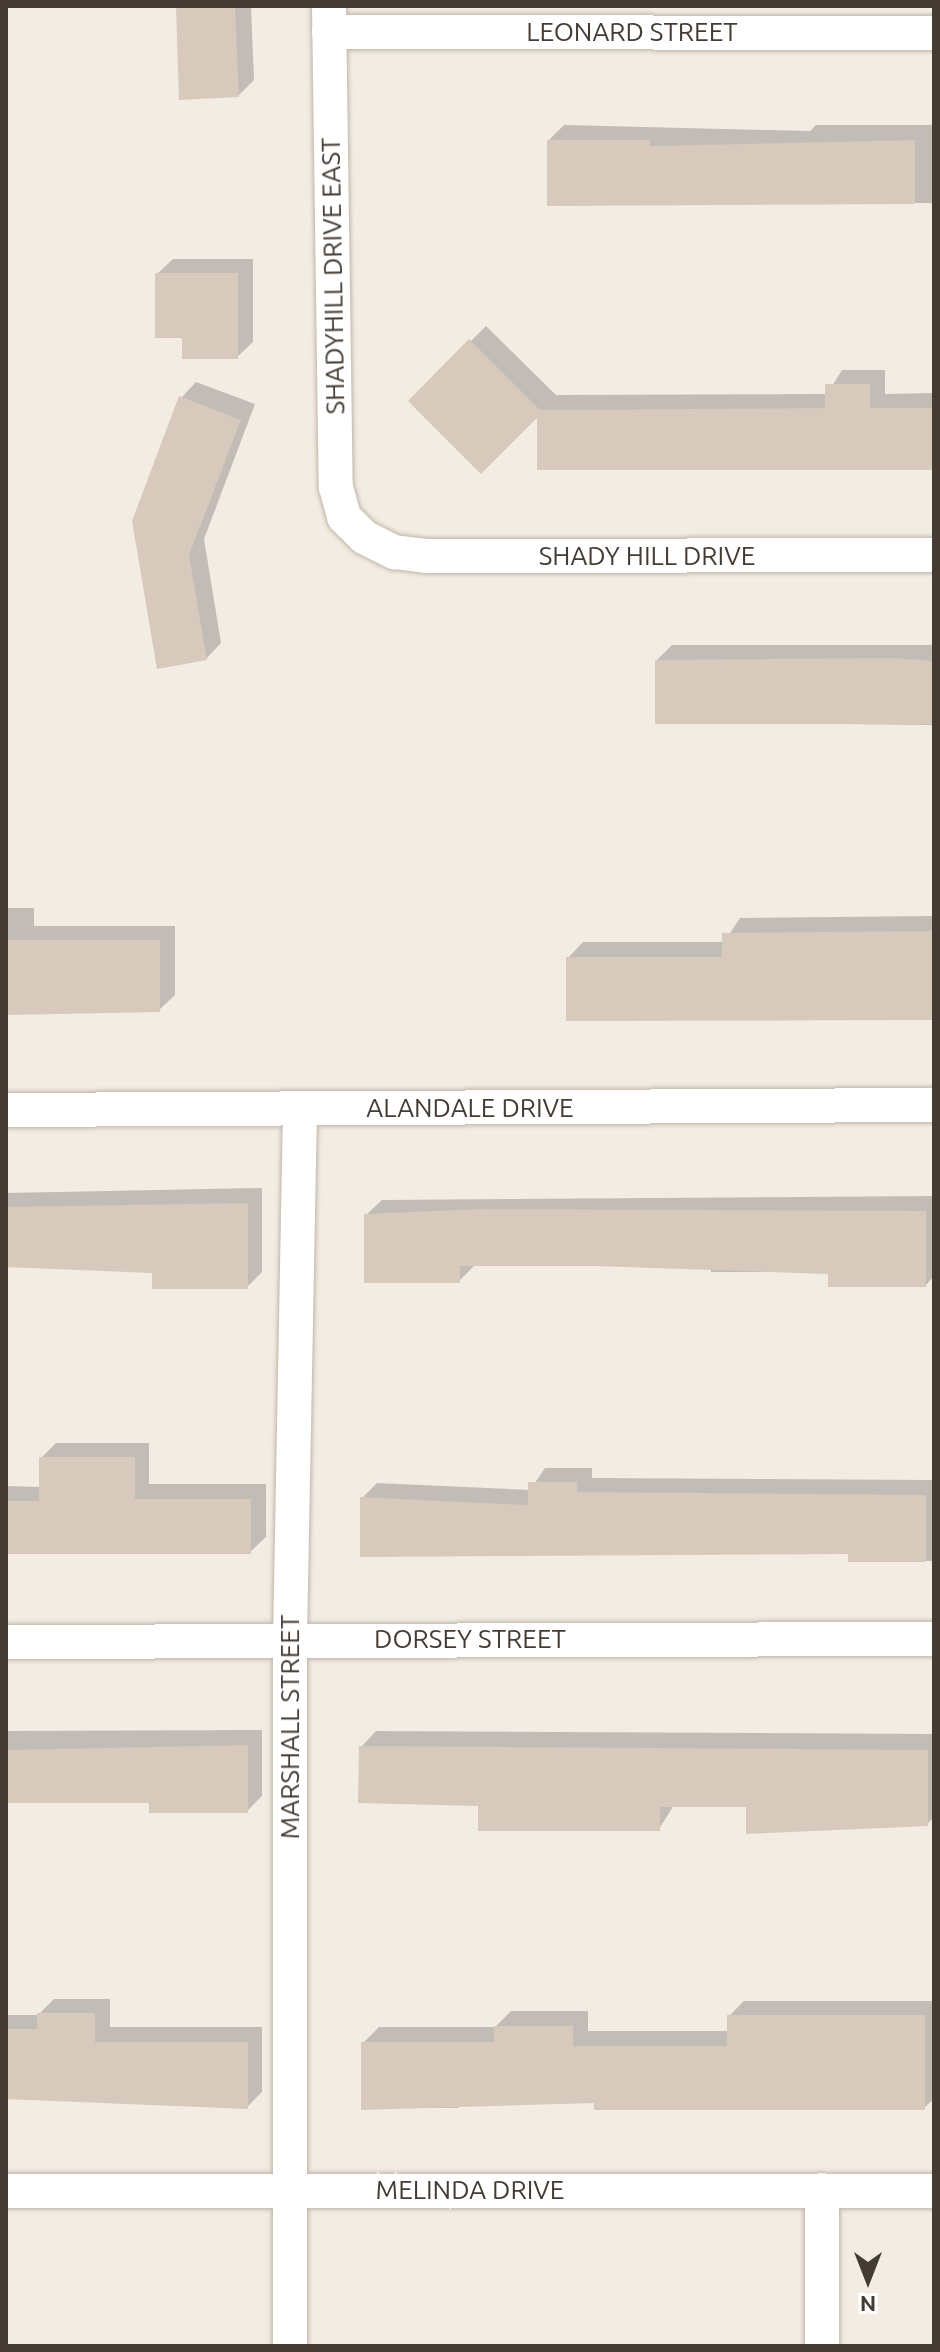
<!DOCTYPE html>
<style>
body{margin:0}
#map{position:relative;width:940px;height:2352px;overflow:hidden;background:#f2ece3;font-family:Ubuntu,sans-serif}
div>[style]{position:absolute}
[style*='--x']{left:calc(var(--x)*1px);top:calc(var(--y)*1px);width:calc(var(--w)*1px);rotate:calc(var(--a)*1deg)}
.shadow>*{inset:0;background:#0003}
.building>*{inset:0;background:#d7c9bb}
.roads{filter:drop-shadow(0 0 2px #c1b5a8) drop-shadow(0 0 2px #c1b5a8)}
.street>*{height:34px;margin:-17px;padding:0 17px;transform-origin:17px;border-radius:17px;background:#fff}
span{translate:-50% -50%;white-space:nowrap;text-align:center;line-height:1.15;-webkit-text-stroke:8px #fff;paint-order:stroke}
.street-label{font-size:26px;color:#443b33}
.frame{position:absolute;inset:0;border:8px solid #443b33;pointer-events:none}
.north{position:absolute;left:828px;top:2240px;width:80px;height:80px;-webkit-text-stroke:6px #fff;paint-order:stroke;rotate:180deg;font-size:22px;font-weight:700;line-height:32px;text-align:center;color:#443b33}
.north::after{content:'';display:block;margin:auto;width:28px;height:36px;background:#443b33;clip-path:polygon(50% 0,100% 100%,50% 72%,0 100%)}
</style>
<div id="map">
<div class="shadow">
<i style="clip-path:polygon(178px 6px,251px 6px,254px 80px,239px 95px)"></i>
<i style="clip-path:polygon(564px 125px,810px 131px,816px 125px,934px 125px,934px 203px,549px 204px,549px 140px)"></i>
<i style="clip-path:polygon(173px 259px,253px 259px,253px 342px,237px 357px,184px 336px,157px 274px)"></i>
<i style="clip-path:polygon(486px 326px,556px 395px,827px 394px,842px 370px,885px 370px,885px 394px,934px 393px,934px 468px,411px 401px)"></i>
<i style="clip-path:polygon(196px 382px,255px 404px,204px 539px,221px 643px,206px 659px,158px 667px,181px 398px)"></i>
<i style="clip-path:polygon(672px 645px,934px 645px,934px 725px,657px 722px,657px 660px)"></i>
<i style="clip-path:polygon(934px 890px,934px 1019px,568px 958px,583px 942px,724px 942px,740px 918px,932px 916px)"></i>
<i style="clip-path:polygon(6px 908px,34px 908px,34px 926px,175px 926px,175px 995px,159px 1010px,6px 1011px)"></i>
<i style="clip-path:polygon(262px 1188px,262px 1272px,247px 1287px,154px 1271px,6px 1263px,6px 1193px)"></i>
<i style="clip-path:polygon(934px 1196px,934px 1276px,926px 1285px,830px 1272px,711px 1272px,711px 1266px,476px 1264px,459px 1281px,366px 1215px,382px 1200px)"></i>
<i style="clip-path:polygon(56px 1443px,149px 1443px,149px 1484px,266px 1484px,266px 1537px,250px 1552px,6px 1553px,6px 1486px,41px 1487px,41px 1458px)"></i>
<i style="clip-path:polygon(545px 1468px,592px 1468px,592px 1478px,934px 1480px,934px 1561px,850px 1560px,850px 1552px,362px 1498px,377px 1483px,530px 1490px)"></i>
<i style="clip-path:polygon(262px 1730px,262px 1796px,247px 1811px,151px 1801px,6px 1801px,6px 1731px)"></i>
<i style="clip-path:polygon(376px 1731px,934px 1734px,934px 1817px,927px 1824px,748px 1832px,748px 1805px,674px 1805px,659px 1829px,480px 1804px,361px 1747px)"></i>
<i style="clip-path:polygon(54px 1999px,110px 1999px,110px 2027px,262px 2027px,262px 2092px,247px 2107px,6px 2097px,6px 2015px,38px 2015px)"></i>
<i style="clip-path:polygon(744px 2001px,934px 2001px,934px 2099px,924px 2108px,465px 2101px,458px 2108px,363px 2108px,363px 2043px,379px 2027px,495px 2027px,511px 2011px,588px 2011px,588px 2031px,729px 2031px,729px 2016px)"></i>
</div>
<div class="building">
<i style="clip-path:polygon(176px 6px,235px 6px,239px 97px,179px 100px)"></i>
<i style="clip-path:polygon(547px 140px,650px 140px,650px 146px,915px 140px,915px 204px,547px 206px)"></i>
<i style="clip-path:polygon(155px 273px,238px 273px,238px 359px,182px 359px,182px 338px,155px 338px)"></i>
<i style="clip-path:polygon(469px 339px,540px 410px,825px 408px,825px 384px,870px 384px,870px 408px,934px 408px,934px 470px,537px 470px,537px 418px,481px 474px,408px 401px)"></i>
<i style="clip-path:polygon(179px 396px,241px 420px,189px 555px,207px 660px,157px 669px,132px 521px)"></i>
<i style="clip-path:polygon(895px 658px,934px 661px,934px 724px,655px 724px,655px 660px)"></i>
<i style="clip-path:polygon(934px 931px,934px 1020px,566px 1021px,566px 957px,722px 957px,722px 933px)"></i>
<i style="clip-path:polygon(6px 940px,160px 940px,160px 1012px,6px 1015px)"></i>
<i style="clip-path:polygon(248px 1203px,248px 1289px,152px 1289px,152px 1273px,6px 1267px,6px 1207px)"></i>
<i style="clip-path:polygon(481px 1209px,926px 1211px,926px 1287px,828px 1287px,828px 1274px,596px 1266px,460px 1266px,460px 1283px,364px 1283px,364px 1214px)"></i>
<i style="clip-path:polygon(39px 1457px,135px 1457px,135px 1499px,251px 1499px,251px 1554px,6px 1554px,6px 1501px,39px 1501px)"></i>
<i style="clip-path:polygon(528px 1482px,577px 1482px,577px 1492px,926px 1495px,926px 1562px,848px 1562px,848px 1554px,360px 1557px,360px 1497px,528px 1505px)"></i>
<i style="clip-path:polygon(248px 1745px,248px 1813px,149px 1813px,149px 1803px,6px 1803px,6px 1750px)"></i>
<i style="clip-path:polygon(359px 1746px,928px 1750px,928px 1826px,746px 1834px,746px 1807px,660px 1807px,660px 1831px,478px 1831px,478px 1806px,358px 1803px)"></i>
<i style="clip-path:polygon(37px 2013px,95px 2013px,95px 2042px,248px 2042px,248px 2109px,6px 2099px,6px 2029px,37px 2029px)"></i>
<i style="clip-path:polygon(727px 2015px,925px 2015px,925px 2110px,594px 2110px,594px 2103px,361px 2110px,361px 2042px,494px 2042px,494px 2026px,573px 2026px,573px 2046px,727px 2046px)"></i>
</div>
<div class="roads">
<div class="street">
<i style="--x:329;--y:6;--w:481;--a:89.2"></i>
<i style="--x:336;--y:487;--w:31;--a:75"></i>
<i style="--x:344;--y:517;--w:28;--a:45"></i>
<i style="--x:364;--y:537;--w:34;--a:27"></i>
<i style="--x:394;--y:552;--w:34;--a:7"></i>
<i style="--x:428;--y:556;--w:506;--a:-0.11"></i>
<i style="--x:329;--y:32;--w:605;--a:0.09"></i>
<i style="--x:6;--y:1110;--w:928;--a:-0.31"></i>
<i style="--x:6;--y:1642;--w:928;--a:-0.19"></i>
<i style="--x:6;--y:2191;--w:928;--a:0"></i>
<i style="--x:290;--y:2346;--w:707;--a:-90"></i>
<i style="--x:290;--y:1639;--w:530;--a:-88.92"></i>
<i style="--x:822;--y:2346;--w:156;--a:-90"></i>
</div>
</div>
<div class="street-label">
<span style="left:632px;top:32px">LEONARD STREET</span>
<span style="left:333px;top:276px;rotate:-91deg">SHADYHILL DRIVE EAST</span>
<span style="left:647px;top:556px">SHADY HILL DRIVE</span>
<span style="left:470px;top:1108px">ALANDALE DRIVE</span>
<span style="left:470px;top:1639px">DORSEY STREET</span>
<span style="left:290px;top:1727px;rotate:-90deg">MARSHALL STREET</span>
<span style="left:470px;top:2190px">MELINDA DRIVE</span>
</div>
<div class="frame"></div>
<div class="north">N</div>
</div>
